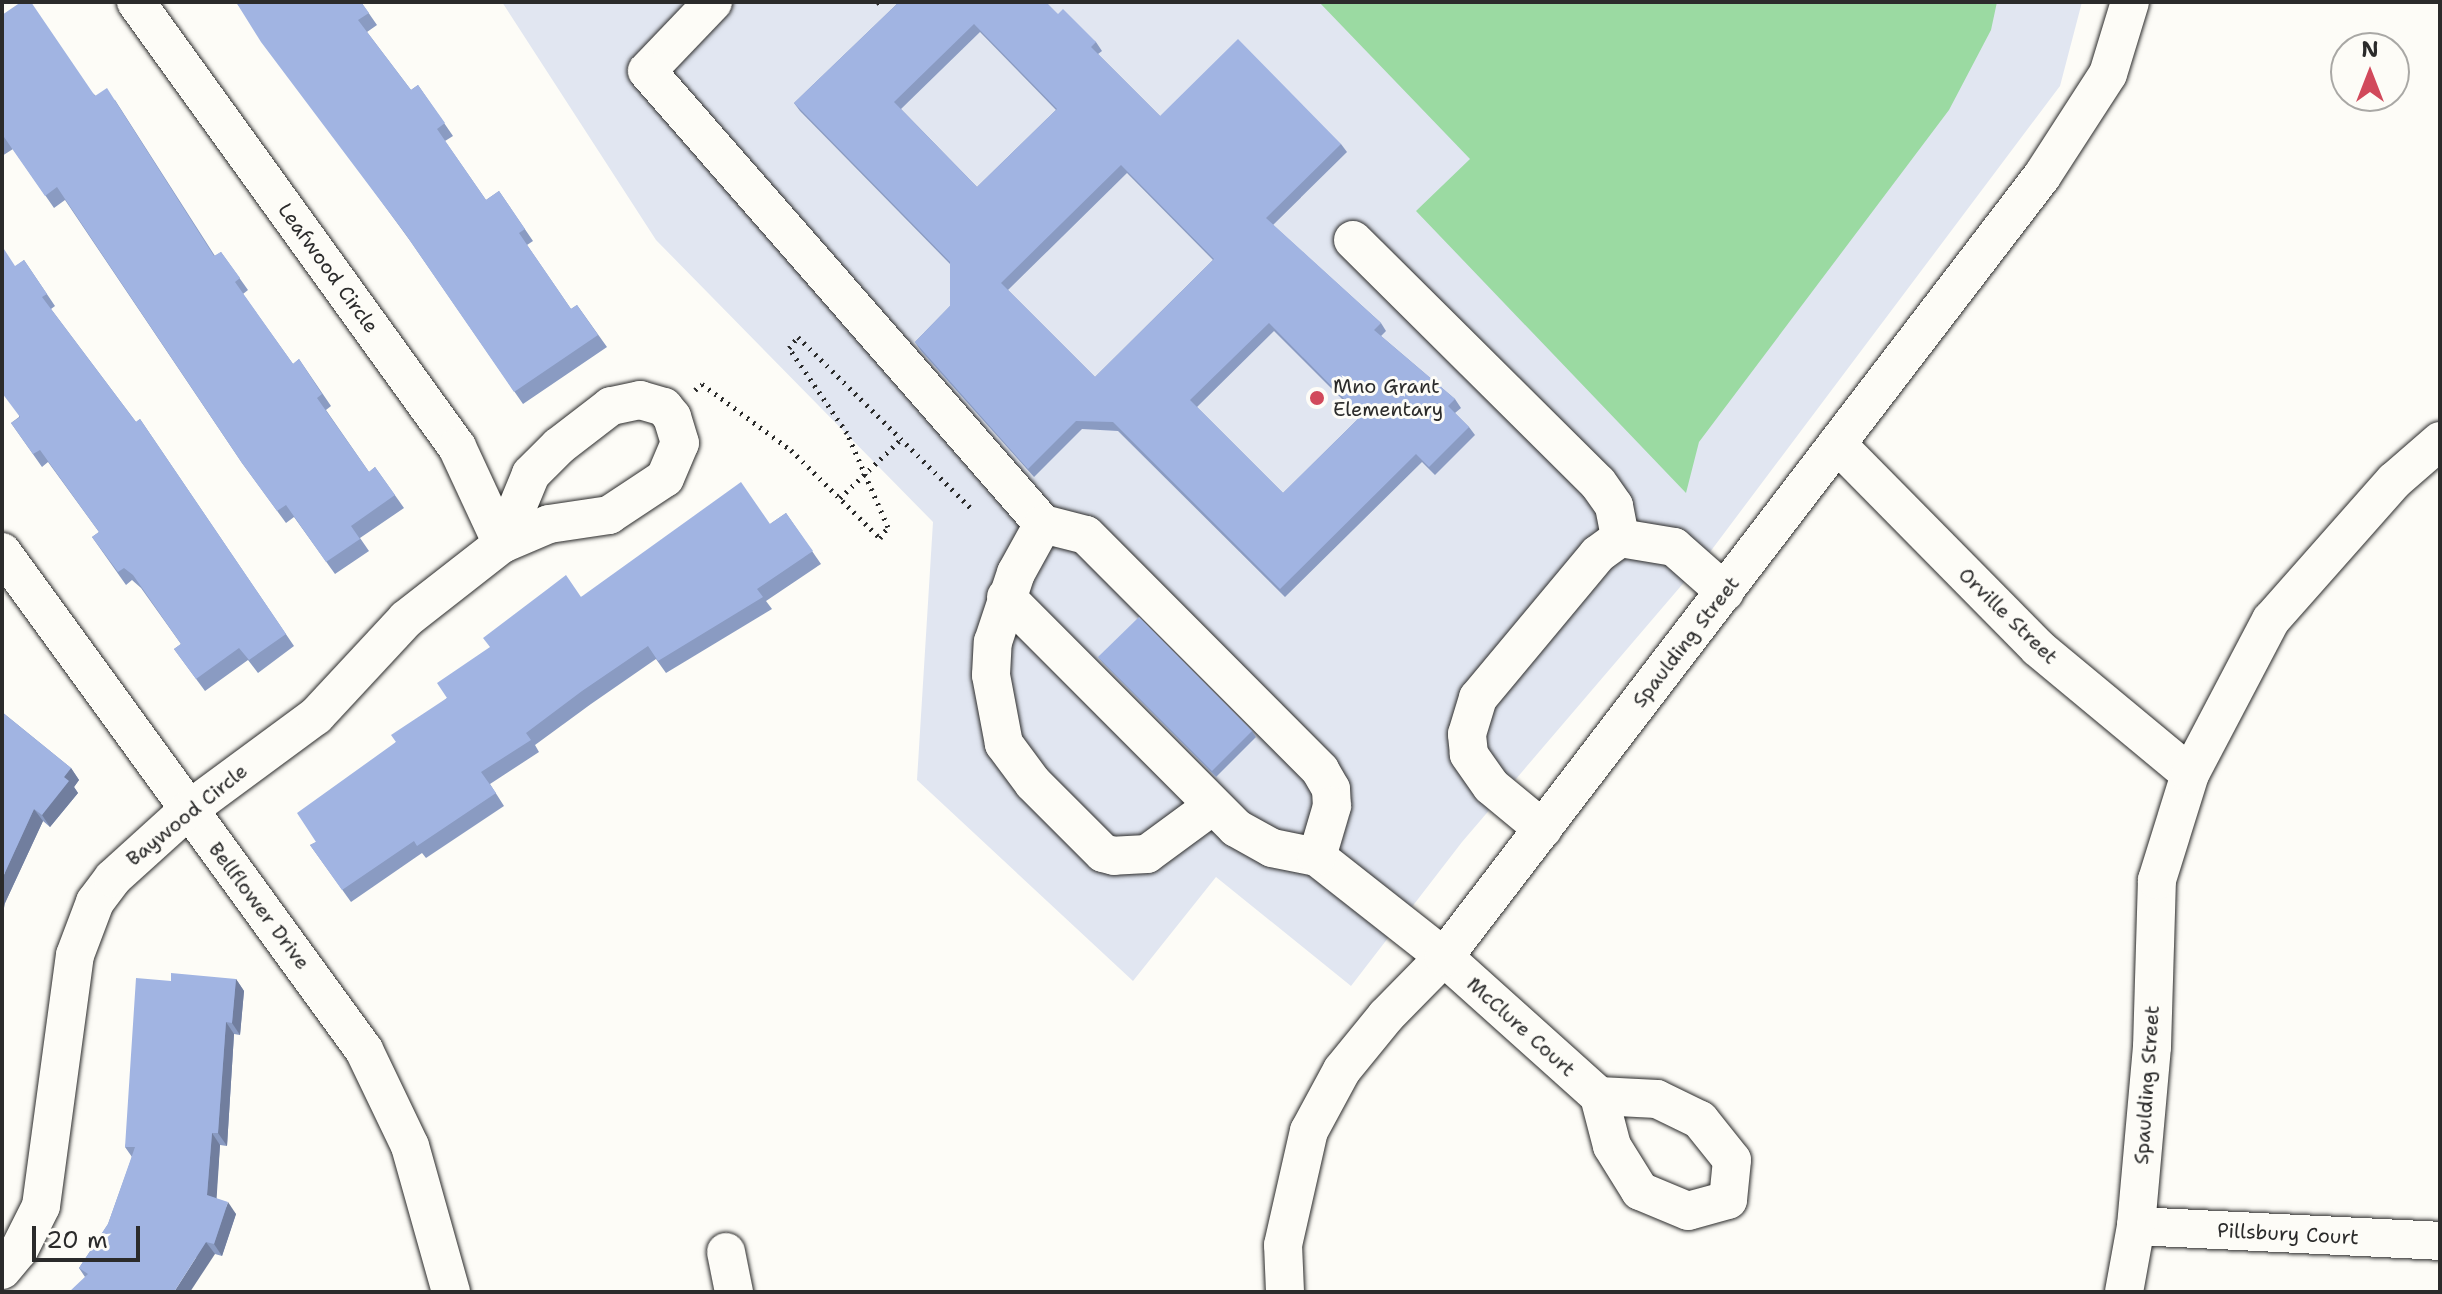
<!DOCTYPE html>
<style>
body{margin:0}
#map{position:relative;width:2442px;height:1294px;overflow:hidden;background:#fdfcf7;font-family:"Shantell Sans",sans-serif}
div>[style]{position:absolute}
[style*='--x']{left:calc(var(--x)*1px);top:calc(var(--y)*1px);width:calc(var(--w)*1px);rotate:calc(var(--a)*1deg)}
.built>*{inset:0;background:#e1e6f1}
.green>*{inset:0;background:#9bdaa2}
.path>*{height:5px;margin-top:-2.5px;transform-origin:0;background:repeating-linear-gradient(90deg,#2b2b2b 0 2px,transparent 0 8px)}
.roads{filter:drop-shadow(0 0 2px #2b2b2b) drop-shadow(0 0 2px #2b2b2b)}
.minor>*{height:38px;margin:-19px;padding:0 19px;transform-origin:19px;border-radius:19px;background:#fdfcf7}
.wall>*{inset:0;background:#8a9bc2}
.shaded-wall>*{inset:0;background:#717e9e}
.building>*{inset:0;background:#a1b4e2}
.dots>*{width:22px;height:22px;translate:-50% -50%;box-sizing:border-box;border:4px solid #fdfcf7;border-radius:50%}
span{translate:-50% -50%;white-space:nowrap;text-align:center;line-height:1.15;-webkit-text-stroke:6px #fdfcf7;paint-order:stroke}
.street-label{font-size:20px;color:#2b2b2b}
.poi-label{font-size:20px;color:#2b2b2b}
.left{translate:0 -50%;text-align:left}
.frame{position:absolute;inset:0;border:4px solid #2b2b2b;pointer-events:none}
.north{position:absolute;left:2330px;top:32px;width:80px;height:80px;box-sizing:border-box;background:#fdfcf7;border:2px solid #a9a8a5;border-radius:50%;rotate:0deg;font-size:22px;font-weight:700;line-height:32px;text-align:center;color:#2b2b2b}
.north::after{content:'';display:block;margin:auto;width:28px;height:36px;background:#d1495b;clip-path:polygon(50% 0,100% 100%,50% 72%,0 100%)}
.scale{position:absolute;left:32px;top:1226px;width:108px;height:36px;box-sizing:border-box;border:4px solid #2b2b2b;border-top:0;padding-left:10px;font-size:24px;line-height:28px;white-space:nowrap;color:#2b2b2b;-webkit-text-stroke:6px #fdfcf7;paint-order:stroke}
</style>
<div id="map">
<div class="built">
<i style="clip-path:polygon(502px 2px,2082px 2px,2060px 86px,1710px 552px,1462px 842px,1351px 986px,1216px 877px,1133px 981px,917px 780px,933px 522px,656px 240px)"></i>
</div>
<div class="green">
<i style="clip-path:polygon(1319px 2px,1997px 2px,1991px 30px,1949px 110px,1699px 442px,1686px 493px,1416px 211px,1470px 159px)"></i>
</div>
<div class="path">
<i style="--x:878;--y:2;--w:7;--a:45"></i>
<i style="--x:695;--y:390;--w:9;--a:-41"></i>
<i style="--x:702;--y:384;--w:111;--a:36.6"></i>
<i style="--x:791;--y:450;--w:125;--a:44.7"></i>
<i style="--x:880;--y:538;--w:14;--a:-54"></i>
<i style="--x:888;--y:527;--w:103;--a:-113.6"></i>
<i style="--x:847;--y:433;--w:103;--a:-124.3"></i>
<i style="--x:789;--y:348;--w:14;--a:-51"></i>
<i style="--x:798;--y:337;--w:246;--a:44.7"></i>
<i style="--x:840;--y:498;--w:85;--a:-44"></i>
</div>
<div class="roads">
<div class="minor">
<i style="--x:136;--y:2;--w:549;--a:54.2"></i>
<i style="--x:457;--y:447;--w:107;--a:65.1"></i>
<i style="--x:713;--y:2;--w:95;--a:133.7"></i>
<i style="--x:647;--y:71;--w:602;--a:48.84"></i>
<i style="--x:1353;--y:240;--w:345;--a:44.8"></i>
<i style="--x:1598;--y:483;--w:28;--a:55"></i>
<i style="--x:1614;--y:506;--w:33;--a:79"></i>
<i style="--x:1837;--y:444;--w:286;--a:45.4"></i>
<i style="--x:2038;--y:648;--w:197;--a:39.7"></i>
<i style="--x:2;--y:552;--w:616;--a:53.99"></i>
<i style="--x:364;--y:1050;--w:106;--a:64.4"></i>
<i style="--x:410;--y:1146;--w:152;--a:74.3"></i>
<i style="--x:1006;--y:597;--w:326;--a:45.1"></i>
<i style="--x:1236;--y:828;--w:41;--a:29.1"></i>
<i style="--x:1272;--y:848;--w:46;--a:11.3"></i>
<i style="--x:1317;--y:857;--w:162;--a:38.2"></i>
<i style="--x:1444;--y:957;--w:208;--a:41.9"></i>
<i style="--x:1211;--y:807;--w:79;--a:143.7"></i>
<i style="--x:1147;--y:854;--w:33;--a:177"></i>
<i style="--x:1114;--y:856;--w:11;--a:-165"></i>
<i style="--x:1103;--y:853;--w:99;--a:-135"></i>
<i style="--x:1033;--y:783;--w:49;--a:-126.6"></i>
<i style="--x:1004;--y:744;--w:70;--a:-100.7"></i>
<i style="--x:991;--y:675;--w:33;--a:-87"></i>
<i style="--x:993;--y:642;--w:73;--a:-71.6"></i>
<i style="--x:1016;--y:573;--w:56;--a:-61.1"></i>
<i style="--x:1043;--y:524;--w:44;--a:14.3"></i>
<i style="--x:1086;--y:535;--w:332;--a:45.1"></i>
<i style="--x:1320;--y:770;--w:22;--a:60"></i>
<i style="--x:1331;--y:789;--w:17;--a:87"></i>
<i style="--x:1332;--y:806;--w:53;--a:106.4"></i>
<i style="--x:1543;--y:829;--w:67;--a:-140.4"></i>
<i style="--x:1491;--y:786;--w:39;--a:-125"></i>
<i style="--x:1469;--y:754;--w:20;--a:-96"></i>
<i style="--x:1467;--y:734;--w:38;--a:-73"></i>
<i style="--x:1478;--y:698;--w:187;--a:-50.2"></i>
<i style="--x:1598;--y:554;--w:27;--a:-36"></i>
<i style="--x:1620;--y:538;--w:55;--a:9.5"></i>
<i style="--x:1674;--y:547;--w:68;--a:41.4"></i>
<i style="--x:1599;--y:1096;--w:58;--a:3"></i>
<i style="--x:1657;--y:1099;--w:48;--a:26"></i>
<i style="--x:1700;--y:1120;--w:51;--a:51.3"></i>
<i style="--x:1732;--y:1160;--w:40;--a:95.7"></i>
<i style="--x:1728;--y:1200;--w:41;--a:164.6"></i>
<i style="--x:1688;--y:1211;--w:52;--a:-157.4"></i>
<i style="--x:1640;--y:1191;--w:53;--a:-121.9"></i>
<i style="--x:1612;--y:1146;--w:52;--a:-104.6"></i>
<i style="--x:2136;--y:1226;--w:304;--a:2.8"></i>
<i style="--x:726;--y:1252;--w:41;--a:78.7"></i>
<i style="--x:2;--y:1270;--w:26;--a:-50"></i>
<i style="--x:19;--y:1250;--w:49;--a:-63.4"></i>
<i style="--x:41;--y:1206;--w:253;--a:-82.3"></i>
<i style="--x:75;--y:955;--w:57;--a:-69.3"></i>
<i style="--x:95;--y:902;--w:30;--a:-53"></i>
<i style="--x:113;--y:878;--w:100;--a:-42.2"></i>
<i style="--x:187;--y:811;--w:160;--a:-36.4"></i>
<i style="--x:316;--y:716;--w:132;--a:-47.1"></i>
<i style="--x:406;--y:619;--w:122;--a:-38"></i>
<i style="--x:502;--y:544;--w:51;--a:-23.1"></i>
<i style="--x:549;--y:524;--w:61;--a:-8.5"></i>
<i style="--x:609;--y:515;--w:67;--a:-33.5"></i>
<i style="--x:665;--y:478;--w:38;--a:-67"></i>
<i style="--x:680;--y:443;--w:27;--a:-107"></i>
<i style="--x:672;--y:417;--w:13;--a:-129"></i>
<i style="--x:664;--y:407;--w:25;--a:-164"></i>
<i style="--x:640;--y:400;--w:30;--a:168"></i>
<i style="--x:611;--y:406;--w:66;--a:142.4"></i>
<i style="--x:559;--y:446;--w:40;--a:135"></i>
<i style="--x:531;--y:474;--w:76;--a:112.5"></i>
<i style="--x:1285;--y:1292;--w:47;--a:-92.4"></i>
<i style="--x:1283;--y:1245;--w:117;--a:-77.2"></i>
<i style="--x:1309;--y:1131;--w:69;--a:-61.6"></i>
<i style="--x:1342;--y:1070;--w:70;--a:-50.8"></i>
<i style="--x:1386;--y:1016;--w:83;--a:-45.5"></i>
<i style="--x:1444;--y:957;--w:984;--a:-52.56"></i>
<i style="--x:2042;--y:176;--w:121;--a:-57.1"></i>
<i style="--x:2108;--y:74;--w:75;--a:-73"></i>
<i style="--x:2124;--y:1292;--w:67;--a:-79.7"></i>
<i style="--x:2136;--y:1226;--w:180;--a:-84.9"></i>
<i style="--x:2152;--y:1047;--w:167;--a:-88.3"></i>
<i style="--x:2157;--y:880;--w:111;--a:-72.7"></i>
<i style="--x:2190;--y:774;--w:174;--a:-62.3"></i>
<i style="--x:2271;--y:620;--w:186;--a:-48.5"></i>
<i style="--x:2394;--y:481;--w:61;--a:-41"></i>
</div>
</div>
<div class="wall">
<i style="clip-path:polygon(236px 2px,361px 2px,377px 25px,367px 32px,411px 90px,418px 85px,453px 136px,445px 141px,486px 200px,499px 191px,533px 241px,527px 245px,571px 309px,577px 305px,607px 347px,523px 404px,411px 242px)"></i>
<i style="clip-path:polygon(evenodd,899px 2px,1058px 14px,1096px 42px,1102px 51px,1098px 54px,1160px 116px,1341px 144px,1347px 152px,1273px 225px,1381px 323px,1386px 331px,1381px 336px,1455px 399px,1461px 408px,1455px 413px,1469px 427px,1475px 435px,1435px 475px,1422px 462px,1285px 597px,1118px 431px,1082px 429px,1034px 477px,921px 351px,915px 342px,950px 306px,950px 264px,800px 111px,794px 103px,899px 2px,980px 32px,1056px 110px,977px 187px,901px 109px,980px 32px,899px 2px,1127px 173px,1213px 260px,1095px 377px,1008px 290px,1127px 173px,899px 2px,1274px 331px,1360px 417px,1283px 493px,1197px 407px,1274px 331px)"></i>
<i style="clip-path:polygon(2px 15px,96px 96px,115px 100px,215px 256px,221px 252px,248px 290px,243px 294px,293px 364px,299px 359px,331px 406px,326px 410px,369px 472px,375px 467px,404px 508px,360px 538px,369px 551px,335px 574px,294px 517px,286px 523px,242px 463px,65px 200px,54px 208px,13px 149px,2px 156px)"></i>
<i style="clip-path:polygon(24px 260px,55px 306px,51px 309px,136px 422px,140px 419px,294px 646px,258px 673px,248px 660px,205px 691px,174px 649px,181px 644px,141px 588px,132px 580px,126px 585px,92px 537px,99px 532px,48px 462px,42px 467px,11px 423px,19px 417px,16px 266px)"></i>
<i style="clip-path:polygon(786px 513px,821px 564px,766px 601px,772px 609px,666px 673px,656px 659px,591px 704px,535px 745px,539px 752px,490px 784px,504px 806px,426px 858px,422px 853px,351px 902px,310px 845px,316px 842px,396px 742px,447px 698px,581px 597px,770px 524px)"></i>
<i style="clip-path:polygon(1098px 657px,1252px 731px,1256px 737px,1216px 777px,1103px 663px)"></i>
<i style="clip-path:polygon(2px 712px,71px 768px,79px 780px,74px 787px,78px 793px,50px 827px,43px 821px,5px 903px)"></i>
<i style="clip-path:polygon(236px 979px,244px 991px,240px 1035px,234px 1034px,227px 1146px,220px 1145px,216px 1198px,236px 1214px,222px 1256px,215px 1254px,85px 1277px,79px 1268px,108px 1224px,132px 1157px,125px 1147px,171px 981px)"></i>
</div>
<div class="shaded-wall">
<i style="clip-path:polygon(71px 768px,79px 780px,74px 787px,78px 793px,50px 827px,42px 815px,64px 777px)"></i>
<i style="clip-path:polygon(34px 809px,43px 821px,5px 903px,2px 918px,2px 879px)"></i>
<i style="clip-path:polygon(236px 979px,244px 991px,240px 1035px,232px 1023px)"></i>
<i style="clip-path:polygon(226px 1022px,234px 1034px,227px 1146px,218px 1133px)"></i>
<i style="clip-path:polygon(212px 1133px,220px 1145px,216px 1208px,207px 1195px)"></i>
<i style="clip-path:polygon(228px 1202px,236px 1214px,222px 1256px,214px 1244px)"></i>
<i style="clip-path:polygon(206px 1242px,215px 1254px,190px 1292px,174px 1292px)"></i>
</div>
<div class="building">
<i style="clip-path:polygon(21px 2px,31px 2px,95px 96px,107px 88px,214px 256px,221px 252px,240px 278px,235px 282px,293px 364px,299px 359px,322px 394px,317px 398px,369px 472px,375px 467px,395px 495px,351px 526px,360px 539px,326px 562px,286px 505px,277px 511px,242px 463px,57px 187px,45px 196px,4px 137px,2px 138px,2px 15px)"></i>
<i style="clip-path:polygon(236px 2px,361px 2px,369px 13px,358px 20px,411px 90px,418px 85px,445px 123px,437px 129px,486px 200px,499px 191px,525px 229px,519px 233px,571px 309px,577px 305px,598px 335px,514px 392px,404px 232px,261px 42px)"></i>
<i style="clip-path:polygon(evenodd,899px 2px,1046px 2px,1058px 14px,1063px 9px,1096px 42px,1091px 47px,1160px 116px,1238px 39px,1341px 144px,1266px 218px,1381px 323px,1374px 330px,1455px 399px,1448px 406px,1469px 427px,1429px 467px,1416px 454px,1280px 589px,1113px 422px,1076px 421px,1028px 469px,915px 342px,950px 306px,950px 262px,794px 103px,899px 2px,974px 24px,1057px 109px,977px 187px,894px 102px,974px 24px,899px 2px,1121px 165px,1214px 259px,1095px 377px,1001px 283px,1121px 165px,899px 2px,1269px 323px,1361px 416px,1283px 493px,1190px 400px,1269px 323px)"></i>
<i style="clip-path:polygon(2px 246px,15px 266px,24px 260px,47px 294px,42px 297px,136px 422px,140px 419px,286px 634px,249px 660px,239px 648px,196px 679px,174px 649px,181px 644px,133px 575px,124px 568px,118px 572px,92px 537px,99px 532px,40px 450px,33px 454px,11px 423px,20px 417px,2px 393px)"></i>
<i style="clip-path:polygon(741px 482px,770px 524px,786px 513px,813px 551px,757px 589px,763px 597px,658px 661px,648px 646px,582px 691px,526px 733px,531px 740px,481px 772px,496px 793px,417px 846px,414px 841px,342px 890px,310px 845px,316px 842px,297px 813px,396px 742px,391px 735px,447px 698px,437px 683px,490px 647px,483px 638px,566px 575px,581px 597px)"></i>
<i style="clip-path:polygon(1139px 617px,1252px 731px,1212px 771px,1098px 657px)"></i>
<i style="clip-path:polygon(2px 712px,71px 768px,64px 777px,69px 781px,42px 815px,34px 809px,2px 879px)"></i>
<i style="clip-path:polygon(171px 973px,236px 979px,232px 1023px,226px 1022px,218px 1133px,212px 1133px,207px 1195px,228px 1202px,214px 1244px,206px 1242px,174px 1292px,69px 1292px,88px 1274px,79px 1268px,108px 1224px,135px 1147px,125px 1147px,136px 978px,171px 981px)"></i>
</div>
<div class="dots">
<i style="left:1317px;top:398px;background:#d1495b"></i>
</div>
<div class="street-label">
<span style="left:328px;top:268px;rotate:54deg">Leafwood Circle</span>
<span style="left:2008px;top:616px;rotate:44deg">Orville Street</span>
<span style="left:1686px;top:642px;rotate:-52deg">Spaulding Street</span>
<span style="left:187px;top:815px;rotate:-39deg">Baywood Circle</span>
<span style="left:259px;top:906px;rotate:53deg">Bellflower Drive</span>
<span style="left:1521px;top:1027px;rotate:42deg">McClure Court</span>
<span style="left:2147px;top:1085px;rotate:-86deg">Spaulding Street</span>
<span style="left:2288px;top:1234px;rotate:3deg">Pillsbury Court</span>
</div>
<div class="poi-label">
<span class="left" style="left:1333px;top:398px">Mno Grant<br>Elementary</span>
</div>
<div class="frame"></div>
<div class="north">N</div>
<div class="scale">20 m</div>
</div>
